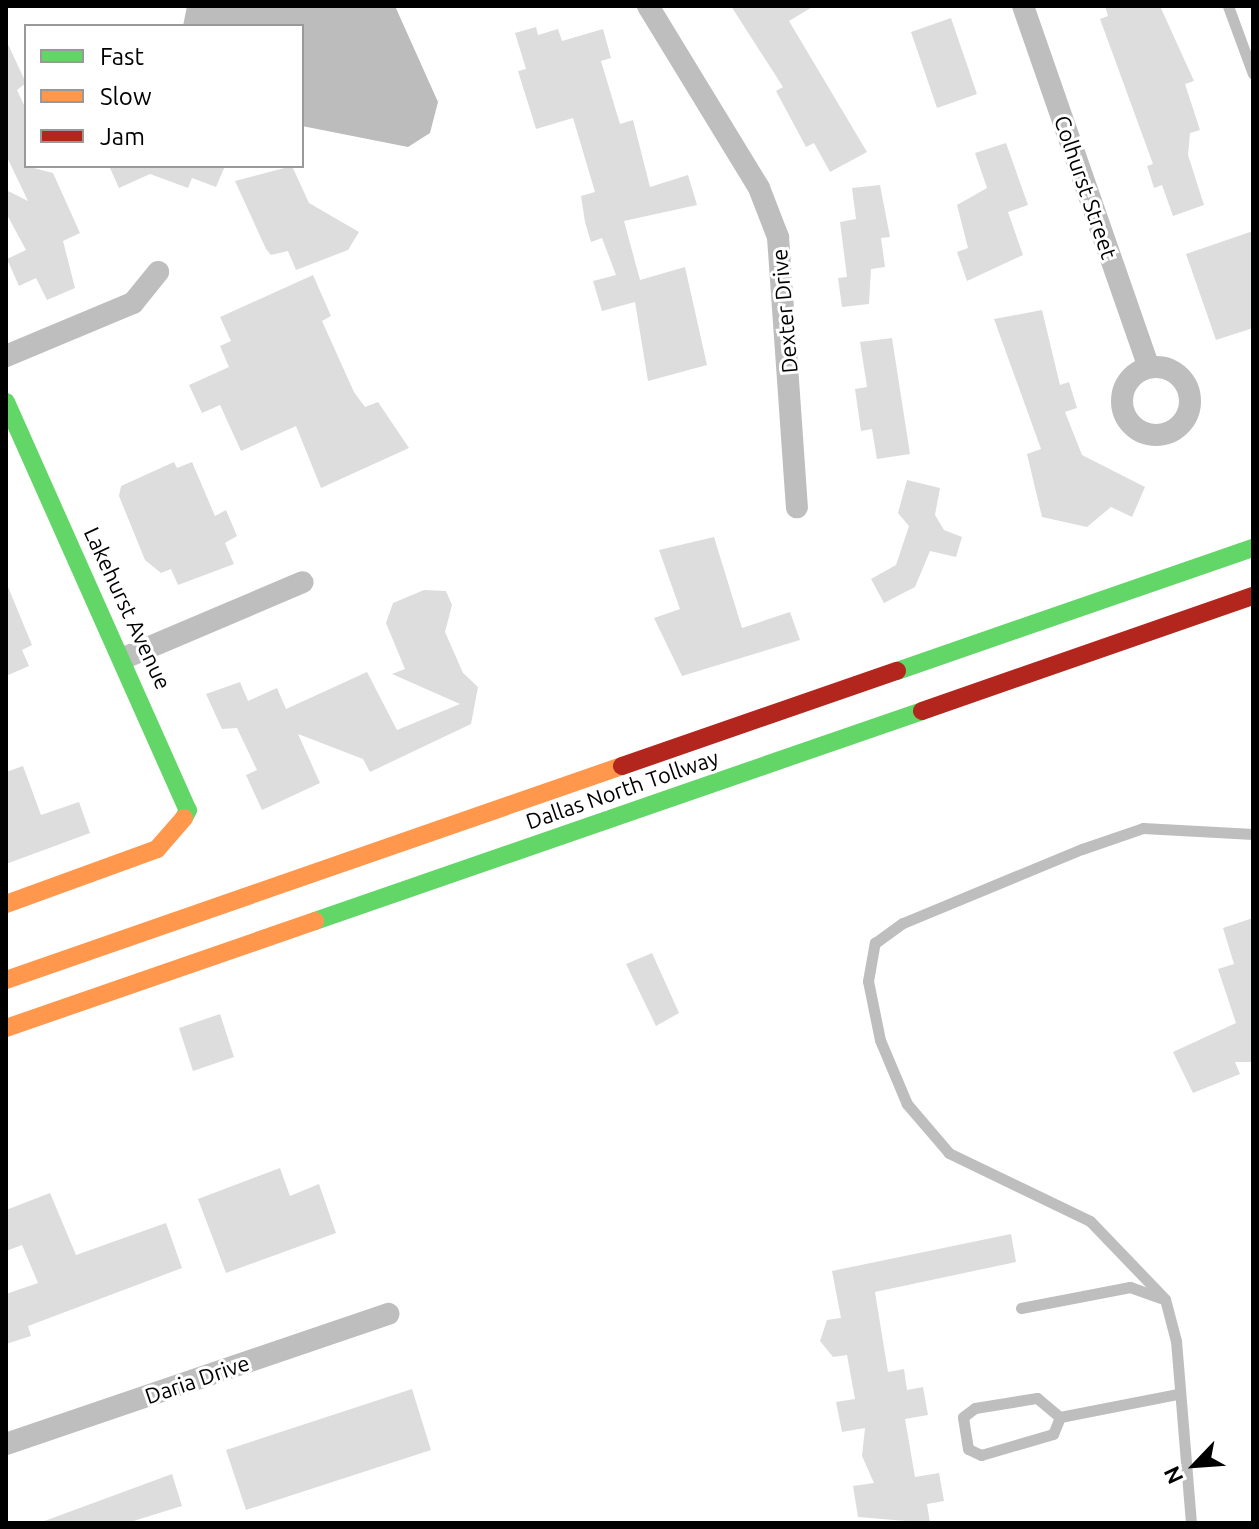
<!DOCTYPE html>
<style>
body{margin:0}
#map{position:relative;width:1259px;height:1529px;overflow:hidden;background:#fff;font-family:Ubuntu,sans-serif}
div>[style]{position:absolute}
[style*='--x']{left:calc(var(--x)*1px);top:calc(var(--y)*1px);width:calc(var(--w)*1px);rotate:calc(var(--a)*1deg)}
.water>*{inset:0;background:#bcbcbc}
.building>*{inset:0;background:#ddd}
.lane>*{height:11px;margin:-5.5px;padding:0 5.5px;transform-origin:5.5px;border-radius:5.5px;background:#bebebe}
.street>*{height:22px;margin:-11px;padding:0 11px;transform-origin:11px;border-radius:11px;background:#bebebe}
.street>.ring{margin:-11px;padding:0;box-sizing:content-box;background:none;border:22px solid #bebebe;border-radius:50%}
.fast>*{height:18px;margin:-9px;padding:0 9px;transform-origin:9px;border-radius:9px;background:#63d668}
.slow>*{height:18px;margin:-9px;padding:0 9px;transform-origin:9px;border-radius:9px;background:#ff974d}
.jam>*{height:18px;margin:-9px;padding:0 9px;transform-origin:9px;border-radius:9px;background:#b3261e}
span{translate:-50% -50%;white-space:nowrap;text-align:center;line-height:1.15;-webkit-text-stroke:6px #fff;paint-order:stroke}
.street-label{font-size:22px;color:#000}
.frame{position:absolute;inset:0;border:8px solid #000;pointer-events:none}
.legend{position:absolute;left:24px;top:24px;width:280px;height:144px;box-sizing:border-box;background:#fff;border:2px solid #999;margin:0;padding:10px 14px;list-style:none;font-size:24px;color:#000}
.legend li{display:flex;align-items:center;gap:16px;height:40px}
.legend b{width:40px;border:2px solid #999}
.north{position:absolute;left:1155px;top:1425px;width:80px;height:80px;-webkit-text-stroke:6px #fff;paint-order:stroke;rotate:245deg;font-size:22px;font-weight:700;line-height:32px;text-align:center;color:#000}
.north::after{content:'';display:block;margin:auto;width:28px;height:36px;background:#000;clip-path:polygon(50% 0,100% 100%,50% 72%,0 100%)}
</style>
<div id="map">
<div class="water">
<i style="clip-path:polygon(187px 6px,395px 6px,438px 102px,430px 133px,408px 147px,302px 126px,302px 26px,183px 26px)"></i>
</div>
<div class="building">
<i style="clip-path:polygon(731px 6px,814px 6px,789px 21px,867px 152px,830px 172px,814px 143px,806px 147px,776px 91px,783px 87px)"></i>
<i style="clip-path:polygon(1105px 6px,1160px 6px,1194px 81px,1185px 84px,1200px 130px,1190px 133px,1188px 155px,1204px 205px,1173px 216px,1162px 185px,1154px 188px,1147px 166px,1153px 164px,1100px 19px,1108px 16px)"></i>
<i style="clip-path:polygon(951px 18px,977px 94px,937px 108px,911px 32px)"></i>
<i style="clip-path:polygon(536px 27px,538px 35px,558px 29px,562px 41px,603px 29px,611px 58px,601px 61px,620px 124px,633px 120px,650px 187px,688px 175px,697px 205px,624px 221px,640px 280px,685px 267px,707px 365px,648px 381px,635px 302px,602px 311px,593px 281px,616px 275px,602px 238px,591px 242px,585px 222px,581px 196px,595px 192px,573px 118px,536px 129px,518px 71px,526px 69px,515px 33px)"></i>
<i style="clip-path:polygon(6px 40px,26px 83px,17px 90px,26px 109px,26px 166px,53px 173px,80px 233px,63px 241px,75px 288px,47px 300px,36px 278px,19px 286px,7px 259px,26px 250px,6px 213px,6px 190px,28px 201px,6px 155px)"></i>
<i style="clip-path:polygon(1006px 143px,1028px 205px,1008px 212px,1023px 255px,967px 281px,957px 252px,968px 248px,957px 205px,987px 188px,975px 153px)"></i>
<i style="clip-path:polygon(109px 166px,225px 166px,216px 187px,192px 178px,188px 188px,150px 174px,119px 188px)"></i>
<i style="clip-path:polygon(292px 166px,309px 203px,359px 232px,348px 250px,296px 270px,288px 251px,271px 255px,266px 249px,235px 181px)"></i>
<i style="clip-path:polygon(880px 185px,890px 237px,881px 238px,885px 267px,871px 269px,869px 304px,842px 307px,838px 278px,847px 277px,840px 222px,856px 219px,852px 188px)"></i>
<i style="clip-path:polygon(1253px 231px,1253px 328px,1216px 340px,1186px 254px)"></i>
<i style="clip-path:polygon(313px 275px,331px 316px,322px 321px,354px 392px,365px 407px,378px 402px,409px 448px,321px 488px,296px 426px,241px 451px,220px 405px,202px 413px,189px 385px,229px 367px,220px 346px,231px 341px,220px 317px)"></i>
<i style="clip-path:polygon(1042px 310px,1060px 385px,1069px 382px,1077px 408px,1065px 412px,1082px 455px,1145px 487px,1132px 517px,1111px 507px,1087px 527px,1042px 517px,1027px 454px,1041px 449px,994px 319px)"></i>
<i style="clip-path:polygon(892px 338px,910px 454px,877px 459px,872px 429px,861px 431px,855px 389px,867px 387px,860px 342px)"></i>
<i style="clip-path:polygon(174px 462px,177px 468px,192px 462px,215px 516px,226px 510px,237px 536px,225px 543px,234px 564px,178px 585px,171px 569px,161px 573px,145px 560px,119px 496px,121px 486px)"></i>
<i style="clip-path:polygon(907px 480px,940px 488px,935px 515px,944px 530px,962px 537px,956px 557px,930px 551px,915px 587px,884px 603px,871px 579px,896px 565px,909px 526px,898px 513px)"></i>
<i style="clip-path:polygon(714px 537px,742px 628px,790px 612px,800px 640px,682px 676px,654px 618px,680px 609px,659px 550px)"></i>
<i style="clip-path:polygon(6px 582px,32px 645px,22px 650px,29px 666px,6px 676px)"></i>
<i style="clip-path:polygon(424px 590px,446px 591px,452px 605px,445px 632px,463px 673px,478px 687px,471px 724px,370px 772px,363px 759px,298px 734px,320px 783px,262px 810px,246px 775px,257px 770px,237px 728px,222px 729px,206px 694px,240px 682px,248px 701px,277px 688px,286px 709px,367px 672px,397px 730px,460px 704px,392px 674px,405px 669px,386px 623px,393px 603px)"></i>
<i style="clip-path:polygon(23px 766px,41px 815px,79px 802px,90px 833px,6px 864px,6px 772px)"></i>
<i style="clip-path:polygon(1253px 918px,1253px 1062px,1235px 1062px,1240px 1074px,1193px 1093px,1173px 1052px,1236px 1023px,1218px 969px,1234px 964px,1223px 928px)"></i>
<i style="clip-path:polygon(652px 953px,679px 1013px,656px 1026px,626px 964px)"></i>
<i style="clip-path:polygon(220px 1014px,234px 1057px,193px 1071px,179px 1028px)"></i>
<i style="clip-path:polygon(280px 1168px,290px 1196px,319px 1184px,336px 1233px,226px 1273px,198px 1199px)"></i>
<i style="clip-path:polygon(50px 1193px,76px 1255px,166px 1223px,182px 1268px,28px 1326px,31px 1336px,6px 1344px,6px 1294px,38px 1283px,22px 1245px,6px 1251px,6px 1210px)"></i>
<i style="clip-path:polygon(1011px 1234px,1016px 1262px,875px 1292px,888px 1372px,904px 1369px,907px 1390px,923px 1387px,928px 1415px,905px 1419px,915px 1477px,939px 1473px,944px 1501px,927px 1504px,930px 1523px,858px 1517px,853px 1486px,874px 1483px,862px 1456px,865px 1428px,842px 1432px,836px 1402px,855px 1399px,847px 1355px,833px 1357px,820px 1341px,827px 1320px,841px 1318px,832px 1271px)"></i>
<i style="clip-path:polygon(412px 1389px,431px 1450px,246px 1510px,226px 1450px)"></i>
<i style="clip-path:polygon(172px 1474px,182px 1506px,127px 1523px,39px 1523px)"></i>
</div>
<div class="lane">
<i style="--x:1228;--y:6;--w:72;--a:69.8"></i>
<i style="--x:1021;--y:1308;--w:111;--a:-10.9"></i>
<i style="--x:1130;--y:1287;--w:32;--a:20"></i>
<i style="--x:1037;--y:1398;--w:30;--a:40"></i>
<i style="--x:1060;--y:1417;--w:18;--a:112"></i>
<i style="--x:1053;--y:1434;--w:75;--a:163.7"></i>
<i style="--x:981;--y:1455;--w:14;--a:-155"></i>
<i style="--x:968;--y:1449;--w:32;--a:-99"></i>
<i style="--x:963;--y:1417;--w:15;--a:-37"></i>
<i style="--x:975;--y:1408;--w:63;--a:-9.2"></i>
<i style="--x:1060;--y:1417;--w:119;--a:-11.1"></i>
<i style="--x:1191;--y:1523;--w:183;--a:-94.7"></i>
<i style="--x:1176;--y:1341;--w:43;--a:-104.7"></i>
<i style="--x:1165;--y:1299;--w:108;--a:-133.9"></i>
<i style="--x:1090;--y:1221;--w:157;--a:-154.3"></i>
<i style="--x:949;--y:1153;--w:65;--a:-130.6"></i>
<i style="--x:907;--y:1104;--w:69;--a:-112.9"></i>
<i style="--x:880;--y:1040;--w:60;--a:-101.5"></i>
<i style="--x:868;--y:981;--w:39;--a:-80"></i>
<i style="--x:875;--y:943;--w:34;--a:-36"></i>
<i style="--x:903;--y:923;--w:194;--a:-22.5"></i>
<i style="--x:1082;--y:849;--w:65;--a:-19"></i>
<i style="--x:1143;--y:828;--w:110;--a:3.1"></i>
</div>
<div class="street">
<i style="--x:648;--y:6;--w:213;--a:58.6"></i>
<i style="--x:759;--y:188;--w:53;--a:68.8"></i>
<i style="--x:778;--y:237;--w:271;--a:86"></i>
<i style="--x:1023;--y:6;--w:382;--a:70.8"></i>
<i style="--x:6;--y:356;--w:138;--a:-22.7"></i>
<i style="--x:133;--y:303;--w:40;--a:-51"></i>
<i class="ring" style="left:1122px;top:367px;width:46px;height:46px"></i>
<i style="--x:124;--y:658;--w:194;--a:-23"></i>
<i style="--x:6;--y:1444;--w:404;--a:-18.8"></i>
</div>
<div class="fast">
<i style="--x:6;--y:402;--w:447;--a:66"></i>
<i style="--x:188;--y:810;--w:9;--a:117"></i>
<i style="--x:897;--y:671;--w:377;--a:-19.1"></i>
<i style="--x:315;--y:921;--w:642;--a:-19.08"></i>
</div>
<div class="slow">
<i style="--x:6;--y:904;--w:161;--a:-20"></i>
<i style="--x:157;--y:849;--w:41;--a:-48.9"></i>
<i style="--x:6;--y:980;--w:652;--a:-19.16"></i>
<i style="--x:6;--y:1028;--w:327;--a:-19.1"></i>
</div>
<div class="jam">
<i style="--x:922;--y:711;--w:350;--a:-19.2"></i>
<i style="--x:622;--y:766;--w:291;--a:-19.1"></i>
</div>
<div class="street-label">
<span style="left:1086px;top:187px;rotate:71deg">Colhurst Street</span>
<span style="left:784px;top:311px;rotate:-95deg">Dexter Drive</span>
<span style="left:128px;top:608px;rotate:65deg">Lakehurst Avenue</span>
<span style="left:622px;top:789px;rotate:-19deg">Dallas North Tollway</span>
<span style="left:197px;top:1379px;rotate:-19deg">Daria Drive</span>
</div>
<div class="frame"></div>
<ul class="legend">
<li><b style="height:10px;background:#63d668"></b>Fast</li>
<li><b style="height:10px;background:#ff974d"></b>Slow</li>
<li><b style="height:10px;background:#b3261e"></b>Jam</li>
</ul>
<div class="north">N</div>
</div>
